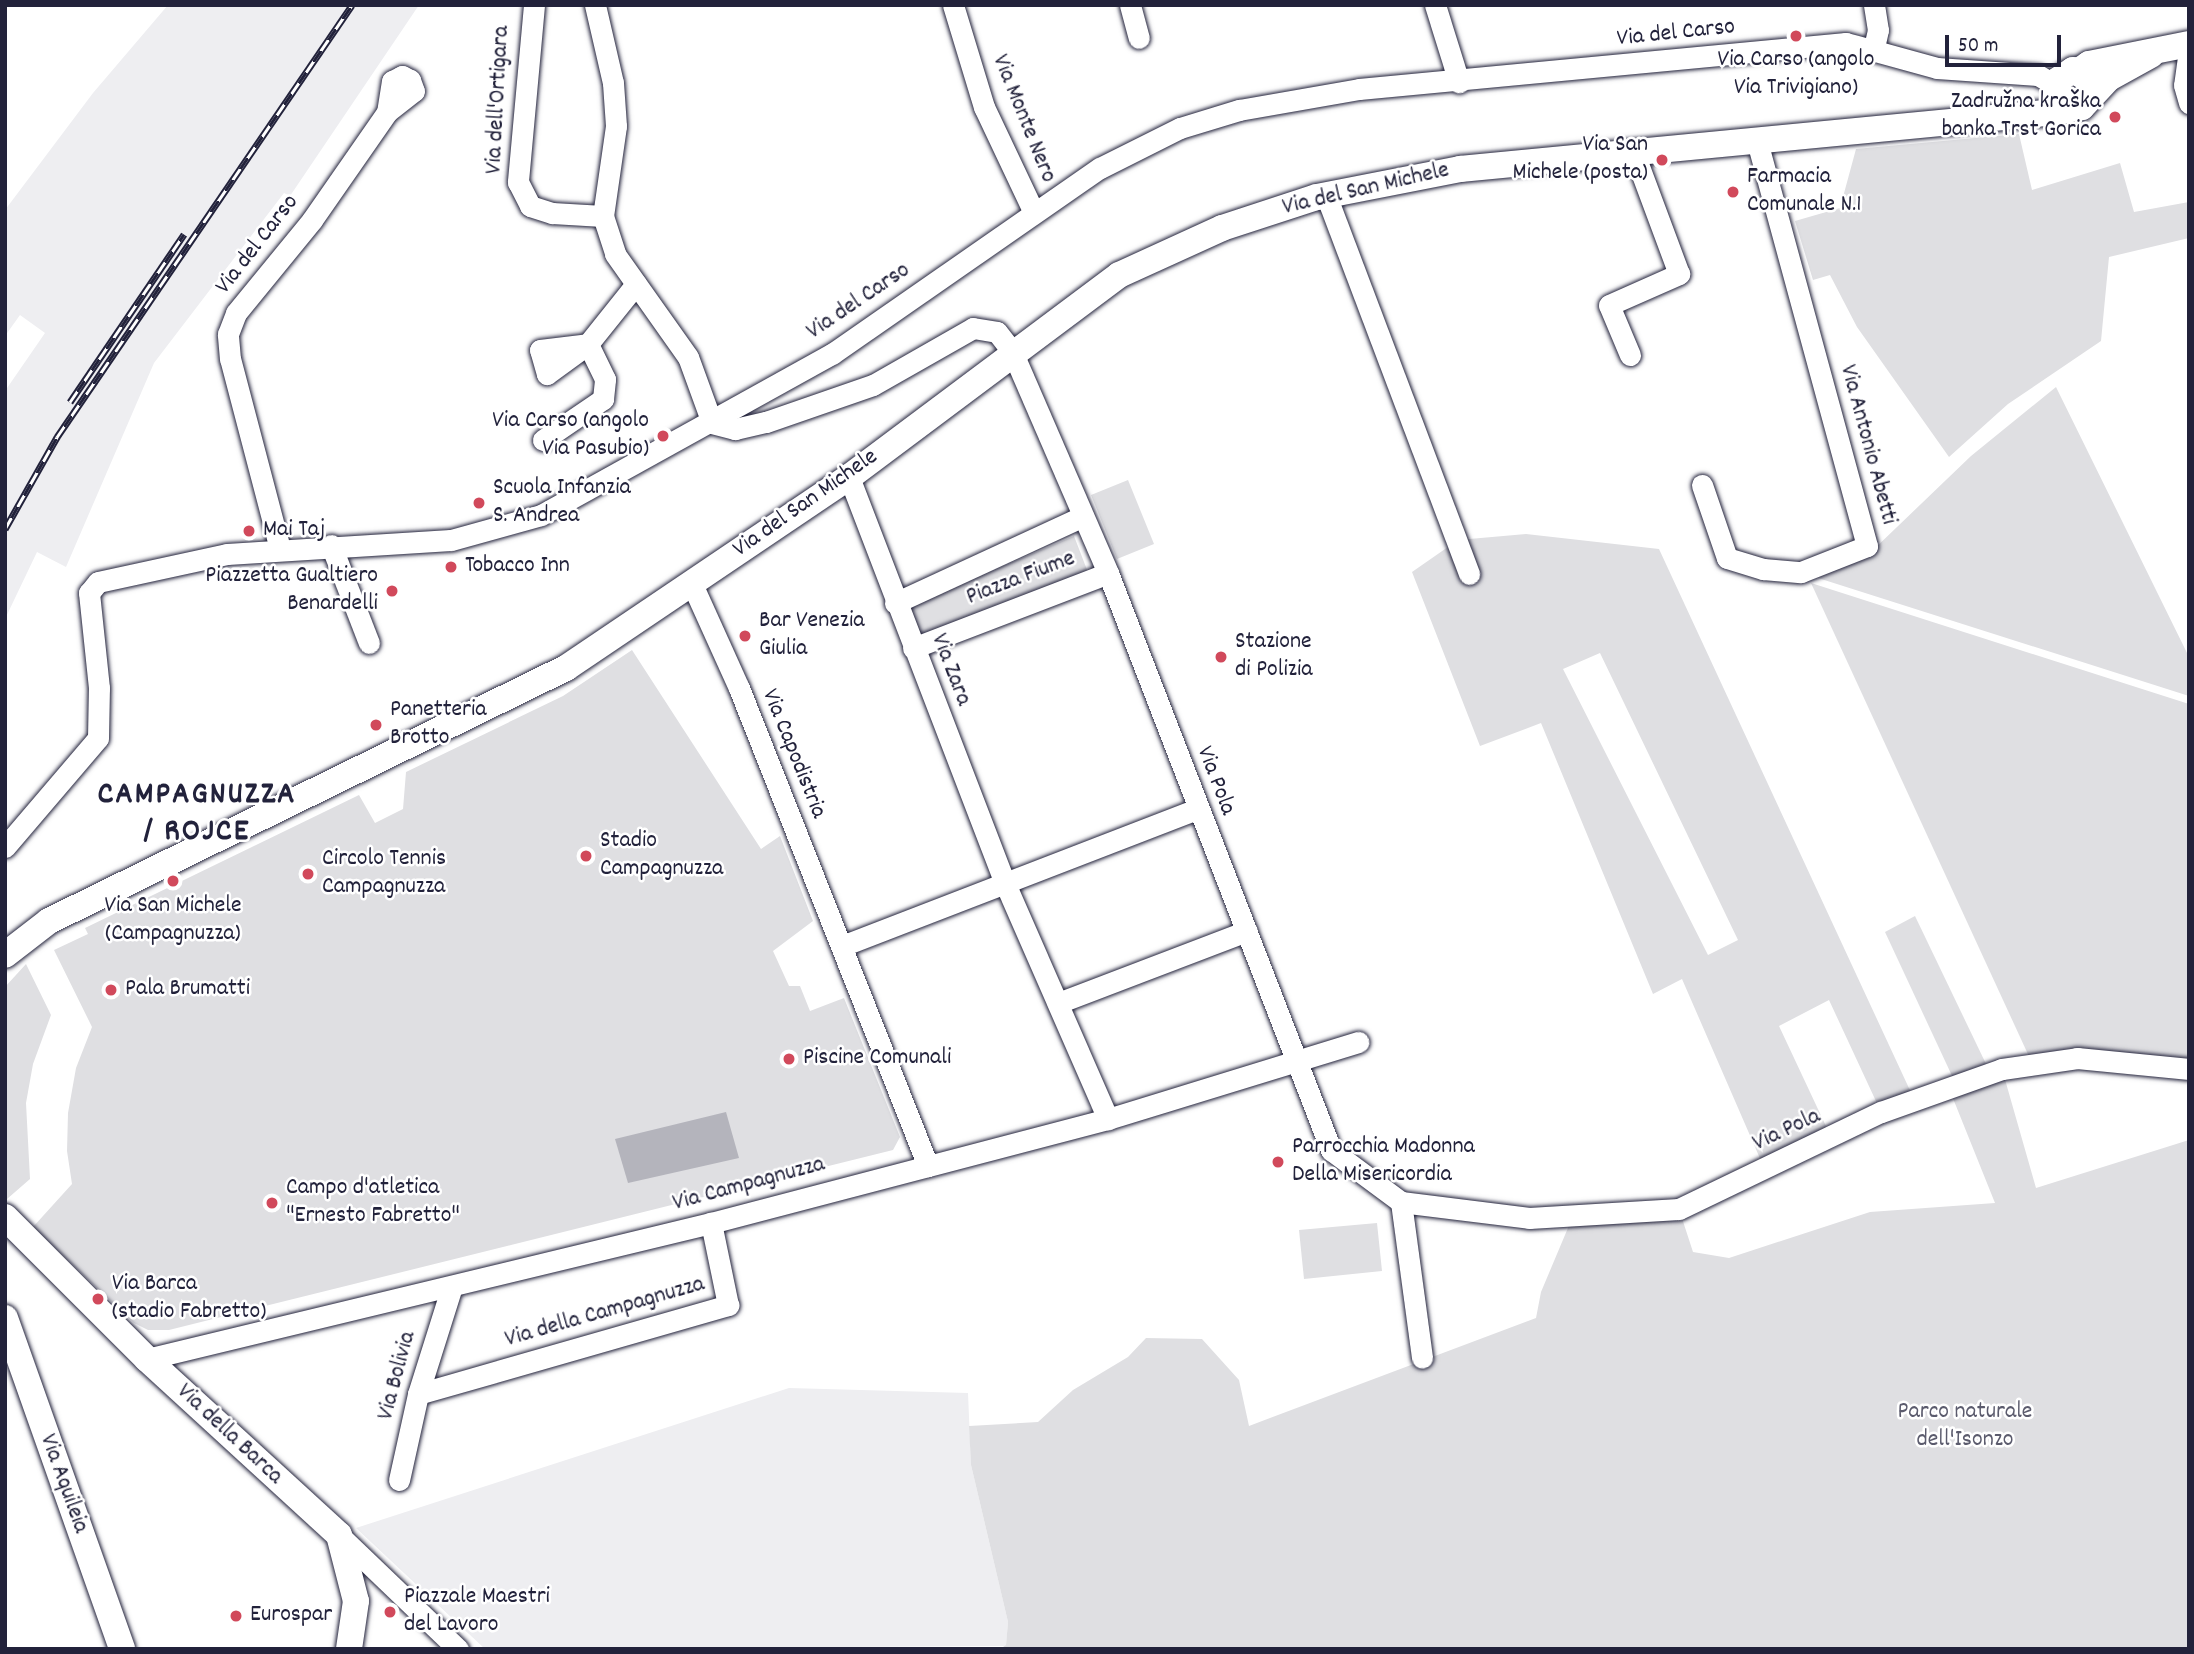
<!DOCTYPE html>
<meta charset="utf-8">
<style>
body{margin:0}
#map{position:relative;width:2194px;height:1654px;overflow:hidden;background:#fff;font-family:Dekko,sans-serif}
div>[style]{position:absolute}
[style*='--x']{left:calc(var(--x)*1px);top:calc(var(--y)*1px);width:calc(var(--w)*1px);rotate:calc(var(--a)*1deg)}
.built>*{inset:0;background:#eeeef1}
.green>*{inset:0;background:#dfdfe2}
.water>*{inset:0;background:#b4b4bc}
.roads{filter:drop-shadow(0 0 2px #22223b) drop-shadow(0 0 2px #22223b)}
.minor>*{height:21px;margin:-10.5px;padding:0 10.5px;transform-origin:10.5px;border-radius:10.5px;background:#fff}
.major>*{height:26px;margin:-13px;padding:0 13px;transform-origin:13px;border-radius:13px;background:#fff}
.rail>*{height:7px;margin-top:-3.5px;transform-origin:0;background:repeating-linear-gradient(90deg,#fff 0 13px,#22223b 0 26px);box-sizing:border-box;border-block:2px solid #22223b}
.dots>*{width:19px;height:19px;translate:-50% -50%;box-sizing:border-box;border:4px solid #fff;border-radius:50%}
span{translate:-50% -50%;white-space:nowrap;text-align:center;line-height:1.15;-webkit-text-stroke:5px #fff;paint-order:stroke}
.street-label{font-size:24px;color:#22223b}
.poi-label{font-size:24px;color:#22223b}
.right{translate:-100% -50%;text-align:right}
.left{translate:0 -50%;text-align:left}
.park-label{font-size:24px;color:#5b5b6d}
.district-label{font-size:32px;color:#22223b;font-weight:700;letter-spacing:2px}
.frame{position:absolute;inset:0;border:7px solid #22223b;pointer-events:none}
.scale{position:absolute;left:1945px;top:35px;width:116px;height:32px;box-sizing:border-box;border:4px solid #22223b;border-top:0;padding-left:9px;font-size:21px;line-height:24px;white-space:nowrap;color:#22223b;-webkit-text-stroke:5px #fff;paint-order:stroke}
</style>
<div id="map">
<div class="built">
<i style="clip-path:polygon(168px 5px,419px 5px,290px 196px,284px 193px,154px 363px,66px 567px,37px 552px,5px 619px,5px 391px,45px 333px,20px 315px,5px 336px,5px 210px,93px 93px)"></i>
<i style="clip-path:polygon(789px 1388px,968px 1393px,971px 1465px,1008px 1622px,1006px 1646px,485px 1649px,356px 1528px)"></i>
</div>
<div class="green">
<i style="clip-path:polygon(2019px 134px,2032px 190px,2120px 163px,2134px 212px,2189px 202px,2189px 238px,2109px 257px,2101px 341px,2008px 404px,1949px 457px,1857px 327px,1830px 275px,1813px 280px,1795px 221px,1840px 208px,1856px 149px)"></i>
<i style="clip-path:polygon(2056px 387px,2189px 657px,2189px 696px,1818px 578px,1872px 551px,1971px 456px)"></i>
<i style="clip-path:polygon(1128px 480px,1154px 544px,1117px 559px,1091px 495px)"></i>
<i style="clip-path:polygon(evenodd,1526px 534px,1659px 549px,1914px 1099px,1881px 1112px,1829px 1000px,1779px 1026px,1832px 1139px,1765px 1170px,1682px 979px,1653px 994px,1541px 723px,1480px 746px,1412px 572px,1458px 540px,1526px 534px,1600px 653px,1738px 940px,1708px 955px,1563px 669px,1600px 653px)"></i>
<i style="clip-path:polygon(1074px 536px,1089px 575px,917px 639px,905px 608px)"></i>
<i style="clip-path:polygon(1811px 583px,2189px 704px,2189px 1069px,2032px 1063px)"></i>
<i style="clip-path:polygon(632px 650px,761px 849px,780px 836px,813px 921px,773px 951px,789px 986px,800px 986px,810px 1011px,844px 998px,900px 1137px,893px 1150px,169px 1330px,148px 1330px,134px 1323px,33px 1227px,72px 1184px,67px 1151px,68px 1113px,76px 1068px,92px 1027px,54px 950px,88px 934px,85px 928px,359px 795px,375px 823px,403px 809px,406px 772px,563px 696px)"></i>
<i style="clip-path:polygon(1915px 916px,1987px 1066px,1953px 1078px,1885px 932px)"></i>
<i style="clip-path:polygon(26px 964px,51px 1015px,33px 1064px,26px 1103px,30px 1179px,7px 1199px,5px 987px)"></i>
<i style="clip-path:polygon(2002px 1069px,2036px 1188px,2189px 1140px,2189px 1649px,1000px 1649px,1006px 1645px,1008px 1622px,971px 1465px,969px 1426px,1038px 1422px,1073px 1390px,1128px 1357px,1146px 1338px,1202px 1339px,1239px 1380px,1249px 1426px,1536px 1318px,1541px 1292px,1573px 1216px,1679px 1209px,1693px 1252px,1729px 1258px,1870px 1212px,1995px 1203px,1948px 1086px)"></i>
<i style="clip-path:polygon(1377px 1223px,1382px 1271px,1304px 1279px,1299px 1230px)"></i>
</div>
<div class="water">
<i style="clip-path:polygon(726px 1112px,739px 1158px,628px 1183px,615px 1139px)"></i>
</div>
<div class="roads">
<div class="minor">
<i style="--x:534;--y:5;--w:178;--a:95.2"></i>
<i style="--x:518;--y:182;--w:27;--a:63"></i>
<i style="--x:530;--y:206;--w:23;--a:18"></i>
<i style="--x:552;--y:213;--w:51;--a:3.4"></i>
<i style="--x:595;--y:5;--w:80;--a:77"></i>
<i style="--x:613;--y:83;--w:43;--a:86"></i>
<i style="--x:616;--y:126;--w:91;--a:98.2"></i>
<i style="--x:603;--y:216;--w:40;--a:72"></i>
<i style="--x:615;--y:254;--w:126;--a:54.7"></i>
<i style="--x:688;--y:357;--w:70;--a:70"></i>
<i style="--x:712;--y:423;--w:24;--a:15"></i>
<i style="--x:735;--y:429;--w:32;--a:-13"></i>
<i style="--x:766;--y:422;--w:113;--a:-19.1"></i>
<i style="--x:873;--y:385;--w:115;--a:-29.7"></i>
<i style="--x:973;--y:328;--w:24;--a:9"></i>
<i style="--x:997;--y:332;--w:24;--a:52"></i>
<i style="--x:1012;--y:351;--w:242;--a:66.6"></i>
<i style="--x:1108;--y:573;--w:619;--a:68.87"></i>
<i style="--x:1331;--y:1150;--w:87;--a:36.6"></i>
<i style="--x:1401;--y:1202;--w:129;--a:7.1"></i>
<i style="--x:1529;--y:1218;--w:150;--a:-3.4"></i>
<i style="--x:1679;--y:1209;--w:224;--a:-25.7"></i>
<i style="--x:1881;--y:1112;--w:128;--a:-19.6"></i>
<i style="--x:2002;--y:1069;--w:76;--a:-8.3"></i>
<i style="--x:2077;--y:1058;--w:113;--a:5.6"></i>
<i style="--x:953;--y:5;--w:107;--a:73.1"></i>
<i style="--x:984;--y:107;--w:117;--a:64.7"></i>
<i style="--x:1130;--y:5;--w:34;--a:75"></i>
<i style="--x:1435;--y:5;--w:81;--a:72.7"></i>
<i style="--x:1874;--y:5;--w:25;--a:81"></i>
<i style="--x:1878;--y:30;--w:17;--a:103"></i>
<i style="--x:2189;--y:50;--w:35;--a:98"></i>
<i style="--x:2184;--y:85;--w:19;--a:74"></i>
<i style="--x:1326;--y:195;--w:405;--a:69.3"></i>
<i style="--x:588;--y:344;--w:51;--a:143.8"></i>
<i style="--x:547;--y:374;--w:25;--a:-106"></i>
<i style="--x:540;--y:350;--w:48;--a:-7.1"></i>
<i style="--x:1630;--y:355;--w:54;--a:-112.8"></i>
<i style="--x:1609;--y:305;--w:77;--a:-23.9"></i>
<i style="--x:1679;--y:274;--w:129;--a:-110.4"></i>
<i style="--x:543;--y:440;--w:73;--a:-34.3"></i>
<i style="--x:603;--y:399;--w:20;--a:-84"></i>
<i style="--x:605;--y:379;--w:39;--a:-116"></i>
<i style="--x:588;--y:344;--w:77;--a:-51.3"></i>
<i style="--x:849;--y:477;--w:433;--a:69"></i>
<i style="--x:1004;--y:881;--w:260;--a:66.4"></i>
<i style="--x:1702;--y:485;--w:77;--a:71.1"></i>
<i style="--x:1727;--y:558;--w:38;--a:17"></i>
<i style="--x:1763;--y:569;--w:38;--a:5"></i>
<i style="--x:1801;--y:572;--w:71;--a:-21.5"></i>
<i style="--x:1867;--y:546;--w:419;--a:-105.2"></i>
<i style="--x:331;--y:545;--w:105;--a:68.8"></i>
<i style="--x:280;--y:549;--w:196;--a:-104.7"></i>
<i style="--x:230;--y:359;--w:25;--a:-95"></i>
<i style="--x:228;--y:334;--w:22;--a:-69"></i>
<i style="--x:236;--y:313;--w:120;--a:-50.7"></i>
<i style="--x:312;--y:220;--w:131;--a:-55.2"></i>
<i style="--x:387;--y:112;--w:34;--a:-38"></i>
<i style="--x:414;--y:91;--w:12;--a:-110"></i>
<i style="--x:410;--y:80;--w:9;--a:-153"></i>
<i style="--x:402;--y:76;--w:11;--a:153"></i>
<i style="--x:392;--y:81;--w:31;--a:99"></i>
<i style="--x:692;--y:584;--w:114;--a:65.7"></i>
<i style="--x:739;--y:688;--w:514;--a:68.43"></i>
<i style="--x:895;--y:603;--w:207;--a:-24.8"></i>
<i style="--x:913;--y:648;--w:209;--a:-21"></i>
<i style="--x:5;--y:847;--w:143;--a:-49.5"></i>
<i style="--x:98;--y:738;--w:50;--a:-88.9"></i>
<i style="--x:99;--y:688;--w:96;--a:-96"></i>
<i style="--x:89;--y:593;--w:14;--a:-51"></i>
<i style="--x:98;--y:582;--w:132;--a:-12.2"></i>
<i style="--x:227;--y:554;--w:224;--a:-3.6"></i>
<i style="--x:451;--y:540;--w:93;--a:-15.5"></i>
<i style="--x:541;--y:515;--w:333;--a:-29"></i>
<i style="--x:832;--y:354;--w:326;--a:-34.8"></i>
<i style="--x:1100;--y:168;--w:89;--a:-26.6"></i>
<i style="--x:1180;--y:128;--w:62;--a:-17"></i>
<i style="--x:1239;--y:110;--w:122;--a:-9.9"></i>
<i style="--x:1359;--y:89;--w:489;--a:-5.4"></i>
<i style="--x:1846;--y:43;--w:94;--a:15.4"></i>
<i style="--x:1937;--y:68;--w:101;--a:4"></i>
<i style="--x:2038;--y:75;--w:21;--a:31"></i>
<i style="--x:842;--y:946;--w:381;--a:-21.1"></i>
<i style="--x:1058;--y:1003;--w:202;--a:-20.9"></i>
<i style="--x:1401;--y:1202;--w:157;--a:82.3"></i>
<i style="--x:147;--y:1359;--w:580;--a:-13.56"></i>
<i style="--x:711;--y:1223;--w:410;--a:-14.7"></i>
<i style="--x:1108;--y:1119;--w:262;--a:-17.1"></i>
<i style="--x:418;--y:1394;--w:323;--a:-16"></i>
<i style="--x:728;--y:1305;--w:84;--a:-101.7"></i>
<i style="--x:399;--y:1480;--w:88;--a:-77.5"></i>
<i style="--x:418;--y:1394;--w:113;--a:-72.5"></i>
<i style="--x:339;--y:1535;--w:165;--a:43.8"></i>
</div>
<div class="major">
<i style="--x:2079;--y:71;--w:12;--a:-35"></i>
<i style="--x:2089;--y:64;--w:102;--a:-11.3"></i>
<i style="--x:2069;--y:108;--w:14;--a:-141"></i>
<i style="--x:2058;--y:99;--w:19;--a:-90"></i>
<i style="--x:2058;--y:80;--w:18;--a:-34"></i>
<i style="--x:2073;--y:70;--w:21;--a:31"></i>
<i style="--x:5;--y:955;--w:56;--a:-37.7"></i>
<i style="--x:49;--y:921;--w:576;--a:-26.08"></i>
<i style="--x:566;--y:668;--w:341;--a:-34"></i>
<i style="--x:849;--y:477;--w:337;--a:-36.8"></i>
<i style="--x:1119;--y:275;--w:113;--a:-24.5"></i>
<i style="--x:1222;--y:228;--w:100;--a:-18.1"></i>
<i style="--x:1317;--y:197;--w:146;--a:-11.1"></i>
<i style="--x:1460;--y:169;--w:598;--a:-5.47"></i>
<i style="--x:2055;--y:112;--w:27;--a:-10"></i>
<i style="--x:2082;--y:107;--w:40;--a:-47"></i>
<i style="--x:2109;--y:78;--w:48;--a:-28.7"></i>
<i style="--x:5;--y:1217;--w:201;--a:45"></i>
<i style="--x:147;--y:1359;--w:260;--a:42.5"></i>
<i style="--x:339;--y:1535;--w:68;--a:75.6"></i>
<i style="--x:356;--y:1601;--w:49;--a:98.3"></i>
<i style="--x:5;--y:1318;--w:351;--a:70.5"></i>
</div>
</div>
<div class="rail">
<i style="--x:70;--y:402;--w:203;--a:-55.8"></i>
<i style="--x:5;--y:529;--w:106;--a:-60.5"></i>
<i style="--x:57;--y:437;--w:523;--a:-55.67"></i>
</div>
<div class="dots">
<i style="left:1796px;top:36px;background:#d1495b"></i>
<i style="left:2115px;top:117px;background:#d1495b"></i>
<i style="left:1662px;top:160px;background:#d1495b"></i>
<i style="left:1733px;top:192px;background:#d1495b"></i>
<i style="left:663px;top:436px;background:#d1495b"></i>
<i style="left:479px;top:503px;background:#d1495b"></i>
<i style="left:249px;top:531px;background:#d1495b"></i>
<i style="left:451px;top:567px;background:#d1495b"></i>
<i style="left:392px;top:591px;background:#d1495b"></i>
<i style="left:745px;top:636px;background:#d1495b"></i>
<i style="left:1221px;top:657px;background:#d1495b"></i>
<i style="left:376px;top:725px;background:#d1495b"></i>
<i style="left:586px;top:856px;background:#d1495b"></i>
<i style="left:308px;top:874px;background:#d1495b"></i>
<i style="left:173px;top:881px;background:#d1495b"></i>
<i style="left:111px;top:990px;background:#d1495b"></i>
<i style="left:789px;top:1059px;background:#d1495b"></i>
<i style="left:1278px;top:1162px;background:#d1495b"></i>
<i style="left:272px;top:1203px;background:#d1495b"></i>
<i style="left:98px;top:1299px;background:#d1495b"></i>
<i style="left:390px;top:1612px;background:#d1495b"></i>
<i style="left:236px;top:1616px;background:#d1495b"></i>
</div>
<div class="street-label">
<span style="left:1676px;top:34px;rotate:-6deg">Via del Carso</span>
<span style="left:499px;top:100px;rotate:-87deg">Via dell'Ortigara</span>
<span style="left:1023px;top:119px;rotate:68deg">Via Monte Nero</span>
<span style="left:1366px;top:190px;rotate:-13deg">Via del San Michele</span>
<span style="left:258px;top:245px;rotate:-52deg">Via del Carso</span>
<span style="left:859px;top:302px;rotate:-34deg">Via del Carso</span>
<span style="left:1867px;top:445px;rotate:75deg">Via Antonio Abetti</span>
<span style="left:806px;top:504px;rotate:-35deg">Via del San Michele</span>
<span style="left:1021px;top:579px;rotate:-21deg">Piazza Fiume</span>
<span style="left:950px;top:670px;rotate:69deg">Via Zara</span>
<span style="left:793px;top:754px;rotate:68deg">Via Capodistria</span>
<span style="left:1215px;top:781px;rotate:69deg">Via Pola</span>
<span style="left:1787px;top:1131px;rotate:-25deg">Via Pola</span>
<span style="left:749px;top:1185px;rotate:-15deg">Via Campagnuzza</span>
<span style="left:605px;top:1313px;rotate:-16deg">Via della Campagnuzza</span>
<span style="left:398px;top:1376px;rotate:-75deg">Via Bolivia</span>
<span style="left:229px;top:1435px;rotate:43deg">Via della Barca</span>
<span style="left:63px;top:1484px;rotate:70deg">Via Aquileia</span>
</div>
<div class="poi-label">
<span style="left:1796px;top:75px">Via Carso (angolo<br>Via Trivigiano)</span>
<span class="right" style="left:2101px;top:117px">Zadružna kraška<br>banka Trst Gorica</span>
<span class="right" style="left:1648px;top:160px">Via San<br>Michele (posta)</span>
<span class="left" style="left:1747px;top:192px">Farmacia<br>Comunale N.1</span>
<span class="right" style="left:649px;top:436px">Via Carso (angolo<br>Via Pasubio)</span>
<span class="left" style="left:493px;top:503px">Scuola Infanzia<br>S. Andrea</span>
<span class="left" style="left:263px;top:531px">Mai Taj</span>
<span class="left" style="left:465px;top:567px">Tobacco Inn</span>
<span class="right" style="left:378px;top:591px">Piazzetta Gualtiero<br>Benardelli</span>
<span class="left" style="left:759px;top:636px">Bar Venezia<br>Giulia</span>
<span class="left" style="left:1235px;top:657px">Stazione<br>di Polizia</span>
<span class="left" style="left:390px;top:725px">Panetteria<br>Brotto</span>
<span class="left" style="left:600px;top:856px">Stadio<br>Campagnuzza</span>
<span class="left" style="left:322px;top:874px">Circolo Tennis<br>Campagnuzza</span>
<span style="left:173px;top:921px">Via San Michele<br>(Campagnuzza)</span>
<span class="left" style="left:125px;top:990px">Pala Brumatti</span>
<span class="left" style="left:803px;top:1059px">Piscine Comunali</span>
<span class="left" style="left:1292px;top:1162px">Parrocchia Madonna<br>Della Misericordia</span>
<span class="left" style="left:286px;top:1203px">Campo d'atletica<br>"Ernesto Fabretto"</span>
<span class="left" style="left:112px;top:1299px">Via Barca<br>(stadio Fabretto)</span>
<span class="left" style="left:404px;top:1612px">Piazzale Maestri<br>del Lavoro</span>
<span class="left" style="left:250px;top:1616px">Eurospar</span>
</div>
<div class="park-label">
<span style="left:1965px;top:1427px">Parco naturale<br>dell'Isonzo</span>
</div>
<div class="district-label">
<span style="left:197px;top:815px">CAMPAGNUZZA<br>/ ROJCE</span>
</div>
<div class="frame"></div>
<div class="scale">50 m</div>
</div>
